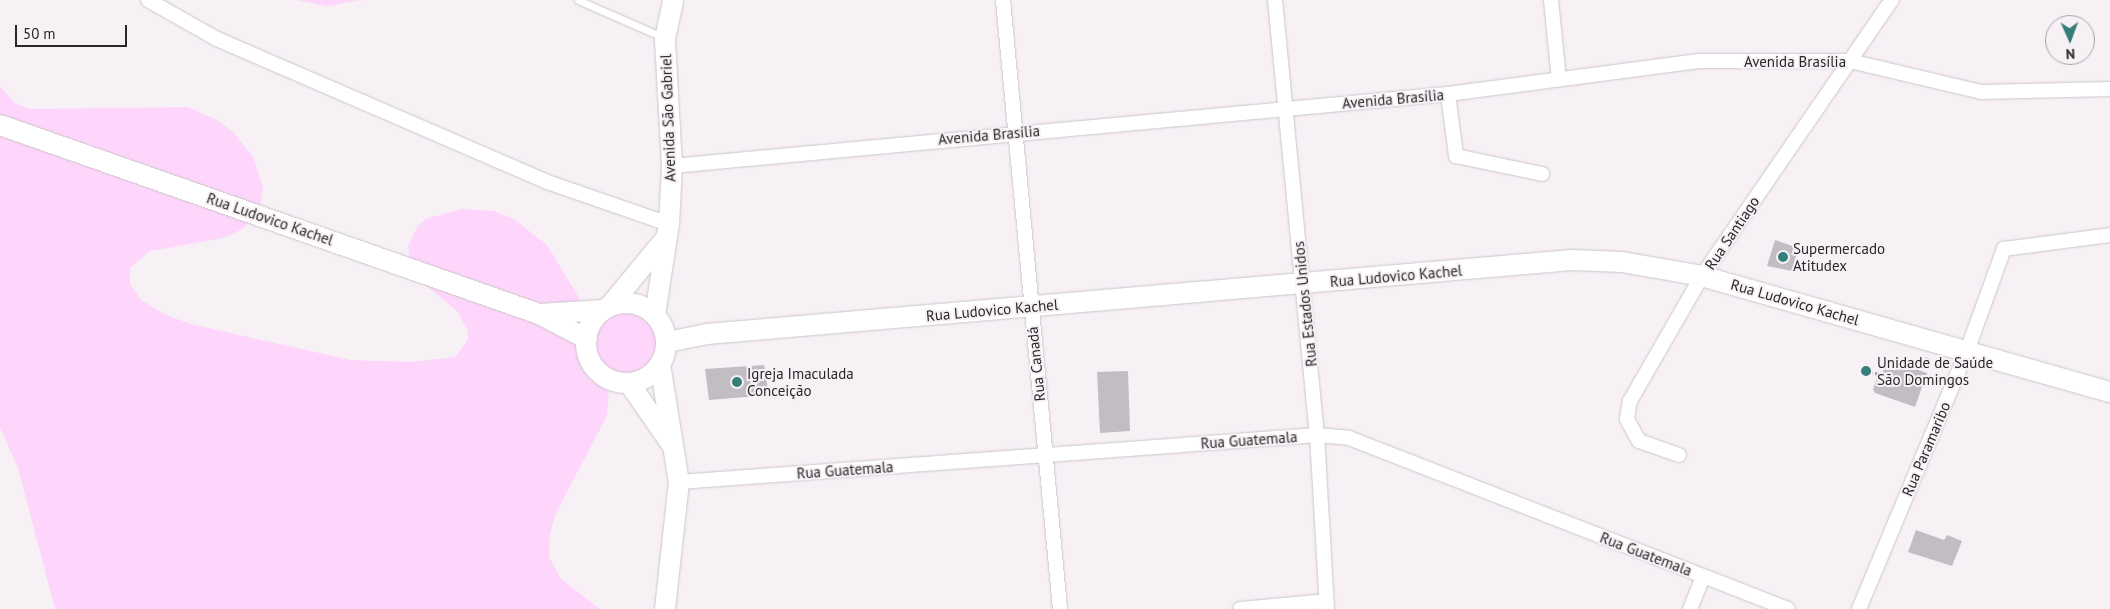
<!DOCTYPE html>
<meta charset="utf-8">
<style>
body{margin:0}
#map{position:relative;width:2110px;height:609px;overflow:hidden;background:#f7f1f6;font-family:"PT Sans",sans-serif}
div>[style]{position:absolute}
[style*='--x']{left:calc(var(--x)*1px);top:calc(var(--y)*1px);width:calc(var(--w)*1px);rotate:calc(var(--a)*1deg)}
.green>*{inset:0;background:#fed6fb}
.building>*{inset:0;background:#c2bdc2}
.path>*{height:2.5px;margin-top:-1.25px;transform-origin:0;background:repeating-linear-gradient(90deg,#9c989c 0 5px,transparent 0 7.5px)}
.roads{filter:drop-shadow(0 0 1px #cbc6cb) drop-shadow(0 0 1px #cbc6cb)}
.lane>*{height:7px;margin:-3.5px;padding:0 3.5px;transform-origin:3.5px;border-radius:3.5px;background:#fff}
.street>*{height:14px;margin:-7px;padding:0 7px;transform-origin:7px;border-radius:7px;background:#fff}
.secondary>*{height:20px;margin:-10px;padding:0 10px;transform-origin:10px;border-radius:10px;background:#fff}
.secondary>.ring{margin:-10px;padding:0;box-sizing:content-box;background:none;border:20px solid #fff;border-radius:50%}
.dots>*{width:14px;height:14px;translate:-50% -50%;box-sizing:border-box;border:2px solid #f7f1f6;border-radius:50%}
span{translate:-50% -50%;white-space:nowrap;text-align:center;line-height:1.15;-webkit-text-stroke:4px #f7f1f6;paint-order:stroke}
.street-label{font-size:15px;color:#292729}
.poi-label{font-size:15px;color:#292729}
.left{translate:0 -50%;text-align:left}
.north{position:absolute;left:2045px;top:15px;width:50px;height:50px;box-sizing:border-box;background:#f7f1f6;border:1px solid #a5a0a4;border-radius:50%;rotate:178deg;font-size:14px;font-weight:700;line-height:20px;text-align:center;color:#292729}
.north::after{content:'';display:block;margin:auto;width:18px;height:22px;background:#367e7a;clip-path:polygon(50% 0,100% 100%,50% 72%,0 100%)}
.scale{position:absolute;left:15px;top:25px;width:112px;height:22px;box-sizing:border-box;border:2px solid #292729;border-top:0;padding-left:6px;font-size:15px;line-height:18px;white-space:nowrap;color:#292729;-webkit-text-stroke:4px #f7f1f6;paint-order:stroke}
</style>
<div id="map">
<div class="green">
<i style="clip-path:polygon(296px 0,361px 0,327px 6px)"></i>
<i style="clip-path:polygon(0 86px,15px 103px,29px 109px,188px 107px,217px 120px,233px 132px,253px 157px,263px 186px,260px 207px,243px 229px,223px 238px,150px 251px,130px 268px,130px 284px,141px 300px,166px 315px,191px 324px,350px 360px,411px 362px,455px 357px,468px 340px,467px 329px,457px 311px,419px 280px,411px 266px,408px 246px,417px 227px,425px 219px,462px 209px,494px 211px,515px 220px,547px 245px,596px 326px,611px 312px,622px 309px,645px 314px,660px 332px,659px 356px,644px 373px,621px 377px,610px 373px,607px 416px,557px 511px,550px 533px,549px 557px,561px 579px,600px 609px,55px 609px,18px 468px,0 428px)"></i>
</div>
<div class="building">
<i style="clip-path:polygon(1775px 240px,1798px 248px,1792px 271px,1767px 266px)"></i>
<i style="clip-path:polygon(1888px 359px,1927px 373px,1915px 407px,1875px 393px,1873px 389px,1878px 376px,1881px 377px)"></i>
<i style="clip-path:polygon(764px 365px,769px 395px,709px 400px,705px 369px)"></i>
<i style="clip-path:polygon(1128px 371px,1130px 431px,1100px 433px,1097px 372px)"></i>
<i style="clip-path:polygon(1916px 530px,1944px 540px,1947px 535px,1962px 541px,1952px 566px,1908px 552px)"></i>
</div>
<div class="path">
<i style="--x:1924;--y:367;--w:10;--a:-73"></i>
<i style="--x:1868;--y:371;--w:15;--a:16"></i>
</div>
<div class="roads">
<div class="lane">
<i style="--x:578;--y:0;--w:95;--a:23.6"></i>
</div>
<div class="street">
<i style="--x:148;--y:0;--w:79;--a:29.5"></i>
<i style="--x:217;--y:39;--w:360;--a:23.4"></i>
<i style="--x:547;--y:182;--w:129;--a:19"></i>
<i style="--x:1003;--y:0;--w:612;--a:84.65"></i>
<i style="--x:1275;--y:0;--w:437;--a:84.5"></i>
<i style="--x:1317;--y:435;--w:174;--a:86.7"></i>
<i style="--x:1551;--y:0;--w:80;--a:84.3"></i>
<i style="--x:1448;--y:94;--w:63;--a:82.6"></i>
<i style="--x:1456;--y:156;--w:88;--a:11.8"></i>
<i style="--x:672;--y:166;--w:779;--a:-5.3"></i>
<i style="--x:1448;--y:94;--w:253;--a:-7.5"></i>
<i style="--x:1699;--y:61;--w:151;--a:0"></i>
<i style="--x:1850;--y:61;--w:135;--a:13.3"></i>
<i style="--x:1981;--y:92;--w:129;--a:-1.3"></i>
<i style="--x:1679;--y:455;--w:42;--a:-160.7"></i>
<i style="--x:1639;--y:441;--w:25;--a:-119"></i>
<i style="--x:1627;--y:419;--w:18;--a:-81"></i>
<i style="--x:1630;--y:401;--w:144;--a:-60.1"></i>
<i style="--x:1702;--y:276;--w:335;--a:-55.5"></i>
<i style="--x:679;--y:482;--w:640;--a:-4.21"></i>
<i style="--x:1317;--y:435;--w:32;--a:5"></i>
<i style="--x:1349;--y:438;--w:471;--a:21.3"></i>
<i style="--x:1240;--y:609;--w:86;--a:-5.3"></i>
<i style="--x:1690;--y:609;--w:35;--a:-68"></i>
<i style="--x:1859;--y:609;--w:280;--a:-67.3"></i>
<i style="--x:1967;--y:351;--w:109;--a:-70.1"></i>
<i style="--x:2004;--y:249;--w:107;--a:-7.5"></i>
</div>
<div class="secondary">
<i style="--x:0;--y:125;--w:571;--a:19.32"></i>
<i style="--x:539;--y:314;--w:54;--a:27.5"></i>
<i class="ring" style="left:586px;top:303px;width:60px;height:60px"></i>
<i style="--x:609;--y:307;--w:89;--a:-50.4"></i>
<i style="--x:539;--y:314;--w:65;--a:-3.5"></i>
<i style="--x:655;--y:315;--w:92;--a:-81.3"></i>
<i style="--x:669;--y:224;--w:58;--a:-87"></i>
<i style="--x:672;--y:166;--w:127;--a:-93.2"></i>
<i style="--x:665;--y:39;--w:40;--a:-78"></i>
<i style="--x:667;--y:342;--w:41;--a:-11.3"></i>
<i style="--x:707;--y:334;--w:868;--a:-4.89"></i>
<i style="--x:1572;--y:260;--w:50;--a:2.3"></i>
<i style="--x:1622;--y:262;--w:81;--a:9.9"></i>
<i style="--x:1702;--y:276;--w:424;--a:15.9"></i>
<i style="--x:660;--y:364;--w:120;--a:80.9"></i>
<i style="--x:679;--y:482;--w:128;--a:96.3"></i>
<i style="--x:629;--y:383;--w:75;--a:55.3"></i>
</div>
</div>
<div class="dots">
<i style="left:1783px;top:257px;background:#367e7a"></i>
<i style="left:1866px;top:371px;background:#367e7a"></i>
<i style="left:737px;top:382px;background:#367e7a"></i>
</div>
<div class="street-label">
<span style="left:1795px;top:62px">Avenida Brasília</span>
<span style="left:1393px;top:99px;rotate:-5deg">Avenida Brasília</span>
<span style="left:668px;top:118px;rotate:-92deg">Avenida São Gabriel</span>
<span style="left:989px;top:135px;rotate:-5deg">Avenida Brasília</span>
<span style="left:270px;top:219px;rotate:19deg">Rua Ludovico Kachel</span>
<span style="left:1732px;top:233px;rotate:-56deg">Rua Santiago</span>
<span style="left:1396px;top:276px;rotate:-5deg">Rua Ludovico Kachel</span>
<span style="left:1795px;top:302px;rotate:16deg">Rua Ludovico Kachel</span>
<span style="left:1305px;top:304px;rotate:-96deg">Rua Estados Unidos</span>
<span style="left:992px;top:310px;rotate:-5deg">Rua Ludovico Kachel</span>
<span style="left:1036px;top:364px;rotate:-96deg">Rua Canadá</span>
<span style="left:1249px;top:440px;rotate:-4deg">Rua Guatemala</span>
<span style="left:1926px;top:449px;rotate:-67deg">Rua Paramaribo</span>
<span style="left:845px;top:470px;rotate:-4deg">Rua Guatemala</span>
<span style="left:1646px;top:554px;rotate:21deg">Rua Guatemala</span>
</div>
<div class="poi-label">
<span class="left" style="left:1793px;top:257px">Supermercado<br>Atitudex</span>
<span class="left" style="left:1877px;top:371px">Unidade de Saúde<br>São Domingos</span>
<span class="left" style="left:747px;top:382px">Igreja Imaculada<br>Conceição</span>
</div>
<div class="north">N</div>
<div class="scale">50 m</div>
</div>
